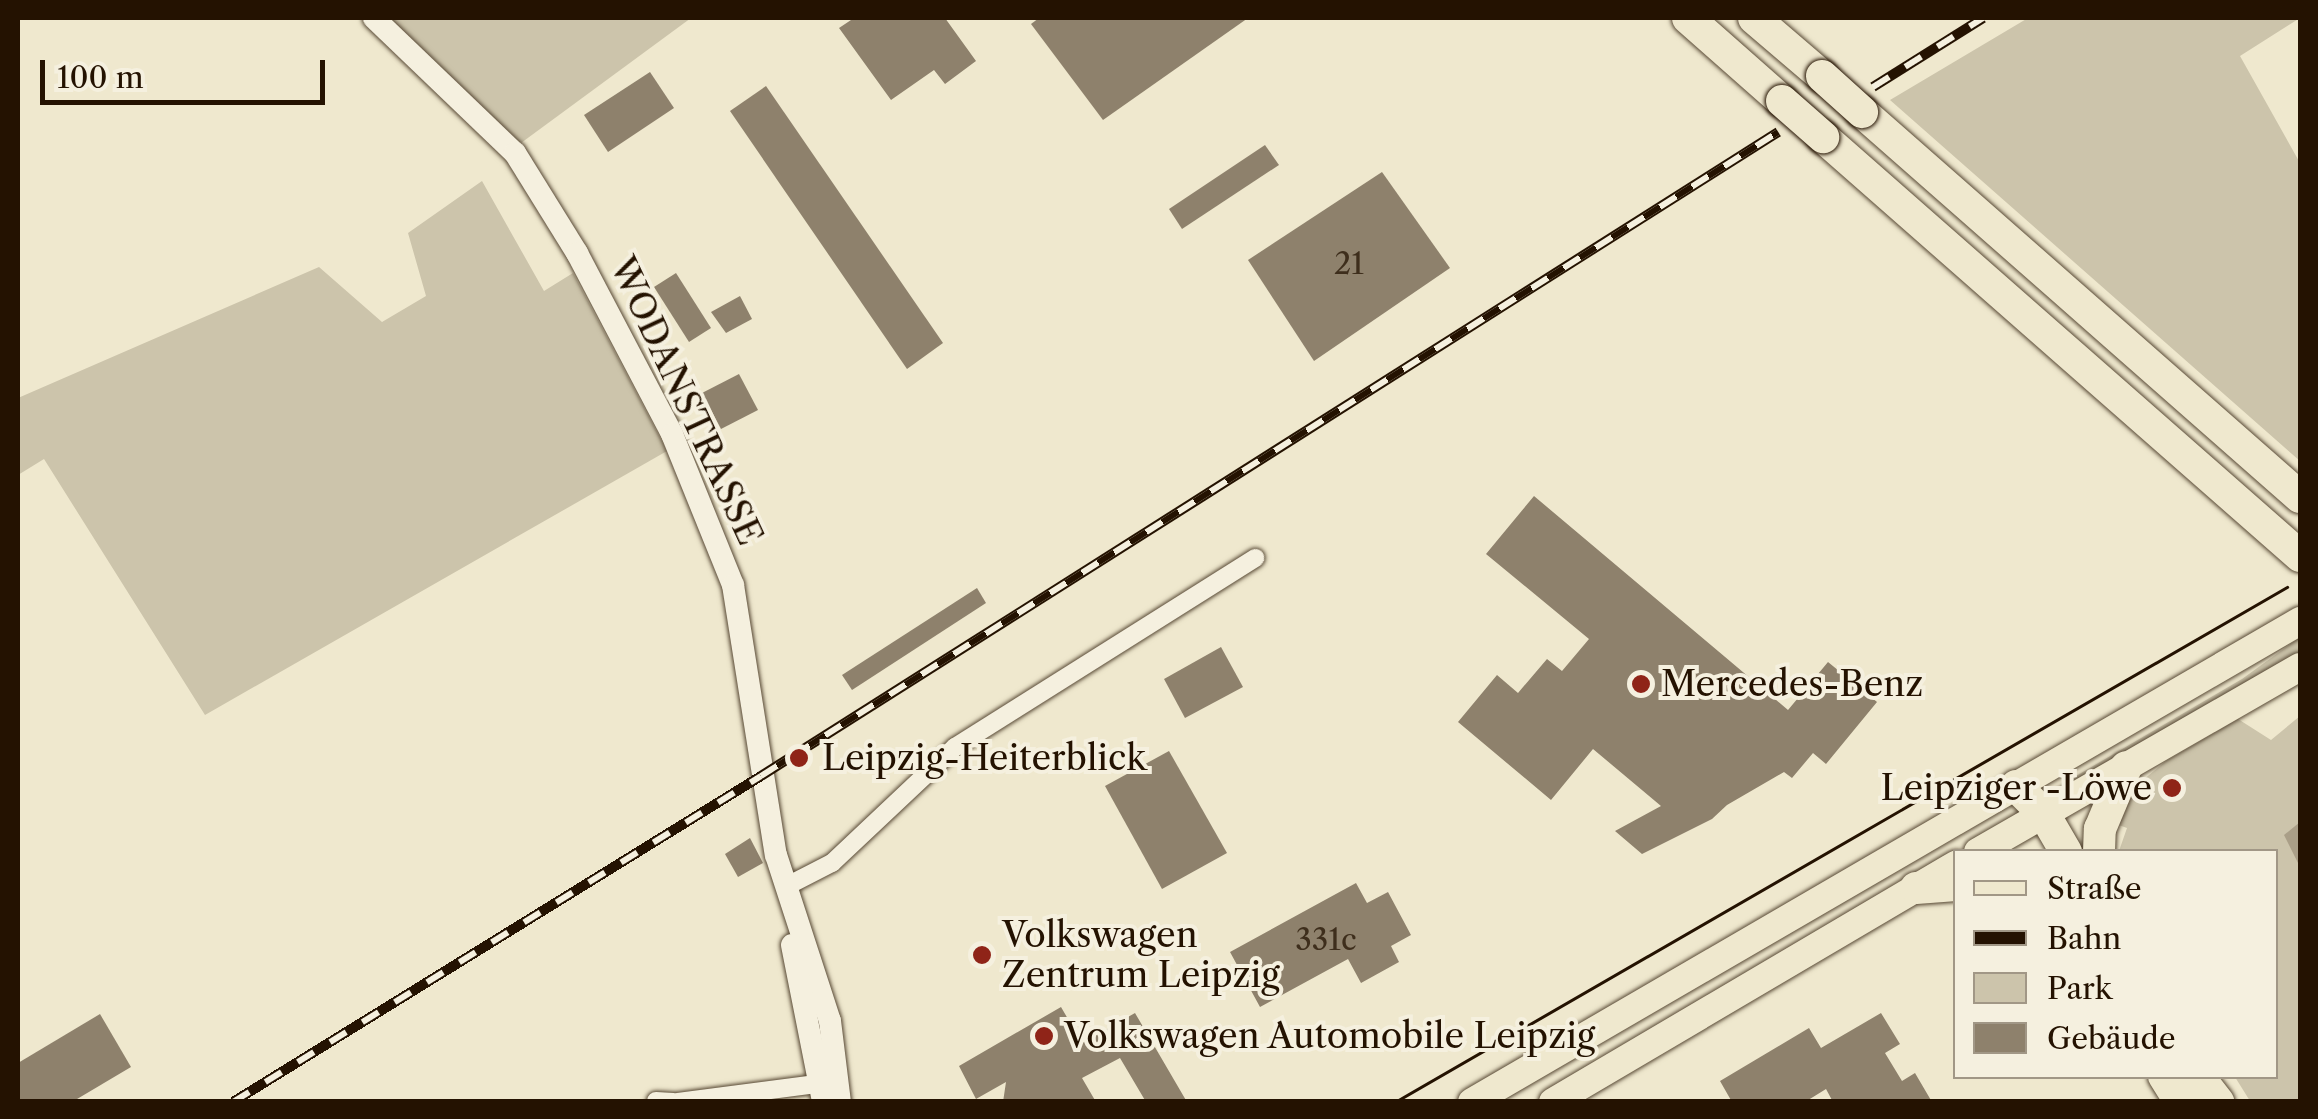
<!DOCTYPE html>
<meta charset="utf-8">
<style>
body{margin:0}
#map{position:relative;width:2318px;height:1119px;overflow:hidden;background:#efe8ce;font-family:"Libre Caslon Text",serif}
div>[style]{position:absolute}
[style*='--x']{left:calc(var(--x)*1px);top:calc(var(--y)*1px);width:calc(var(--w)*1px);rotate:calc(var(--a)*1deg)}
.green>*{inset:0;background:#ccc4ab}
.water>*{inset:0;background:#aa9f88}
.building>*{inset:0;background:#8e816c}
.roads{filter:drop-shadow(0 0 2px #574834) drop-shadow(0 0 2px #574834)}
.minor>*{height:18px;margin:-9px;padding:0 9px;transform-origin:9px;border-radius:9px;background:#f5f0df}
.tertiary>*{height:22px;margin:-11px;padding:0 11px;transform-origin:11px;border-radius:11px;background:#f5f0df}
.primary>*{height:28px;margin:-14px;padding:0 14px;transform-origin:14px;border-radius:14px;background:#efe8ce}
.motorway>*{height:32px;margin:-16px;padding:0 16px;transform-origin:16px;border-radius:16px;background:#efe8ce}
.tram>*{height:2.5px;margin:-1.25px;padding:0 1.25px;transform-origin:1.25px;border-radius:1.25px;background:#241201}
.rail>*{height:10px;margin-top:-5px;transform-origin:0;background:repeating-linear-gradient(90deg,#f5f0df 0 19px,#241201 0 38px);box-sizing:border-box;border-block:2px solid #241201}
.bridges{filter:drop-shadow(0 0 2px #241201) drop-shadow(0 0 2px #241201)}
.motorway-bridge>*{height:32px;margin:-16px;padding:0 16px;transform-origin:16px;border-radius:16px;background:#efe8ce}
.dots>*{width:28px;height:28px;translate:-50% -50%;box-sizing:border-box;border:5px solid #f5f0df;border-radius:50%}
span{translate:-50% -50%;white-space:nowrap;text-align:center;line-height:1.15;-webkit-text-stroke:8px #f5f0df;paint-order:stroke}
.number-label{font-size:30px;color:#3e2e1c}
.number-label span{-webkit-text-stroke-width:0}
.street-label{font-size:35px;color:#241201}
.poi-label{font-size:35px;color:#241201}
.left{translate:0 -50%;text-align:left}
.right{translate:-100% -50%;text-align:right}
.frame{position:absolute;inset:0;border:20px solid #241201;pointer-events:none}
.legend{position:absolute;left:1953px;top:849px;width:325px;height:230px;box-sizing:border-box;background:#f5f0df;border:2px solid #a19786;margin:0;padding:12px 18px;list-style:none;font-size:30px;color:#241201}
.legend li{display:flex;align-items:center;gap:20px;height:50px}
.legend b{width:50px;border:2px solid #a19786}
.scale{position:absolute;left:40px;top:60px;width:285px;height:45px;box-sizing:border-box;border:5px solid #241201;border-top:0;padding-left:12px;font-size:30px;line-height:35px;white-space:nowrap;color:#241201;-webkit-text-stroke:8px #f5f0df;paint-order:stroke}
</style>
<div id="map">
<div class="green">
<i style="clip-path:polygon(379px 18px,691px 18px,521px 143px)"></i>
<i style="clip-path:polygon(2028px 18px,2300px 18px,2240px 56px,2300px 163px,2300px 461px,1890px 100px)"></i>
<i style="clip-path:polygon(482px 181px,544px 291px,573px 273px,667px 451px,205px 715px,44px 459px,18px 475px,18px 398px,319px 267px,382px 322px,426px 296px,408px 233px)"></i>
<i style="clip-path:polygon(2300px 637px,2300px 652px,2062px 789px,2064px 783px,2242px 679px)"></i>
<i style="clip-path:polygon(2300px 716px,2300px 1101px,2250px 1101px,2235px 1077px,2276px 1076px,2276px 852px,2119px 851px,2127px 828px,2113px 823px,2137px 785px,2166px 761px,2238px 719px,2271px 740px)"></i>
</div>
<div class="water">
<i style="clip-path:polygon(2300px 822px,2300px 867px,2284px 835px)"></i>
</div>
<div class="building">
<i style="clip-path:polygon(854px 18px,945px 18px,976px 61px,945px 84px,934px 70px,891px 100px,839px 28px)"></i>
<i style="clip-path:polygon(1039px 18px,1248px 18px,1103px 120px,1031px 24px)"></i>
<i style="clip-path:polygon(650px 72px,674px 108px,608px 152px,584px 115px)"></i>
<i style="clip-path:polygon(766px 86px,943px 343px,907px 369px,730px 111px)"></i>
<i style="clip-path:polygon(1265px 145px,1279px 165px,1182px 229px,1169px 209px)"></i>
<i style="clip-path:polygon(1382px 172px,1450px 268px,1314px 361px,1248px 260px)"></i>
<i style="clip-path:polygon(676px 273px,711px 328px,689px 342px,654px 287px)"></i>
<i style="clip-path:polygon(740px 296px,752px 319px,726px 333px,711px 312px)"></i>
<i style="clip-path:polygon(739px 374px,758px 410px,721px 429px,702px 393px)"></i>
<i style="clip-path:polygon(1534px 496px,1788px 710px,1828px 662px,1877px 702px,1826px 764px,1813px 753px,1792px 778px,1784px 772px,1727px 805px,1712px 819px,1642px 854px,1615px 831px,1661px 806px,1593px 749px,1551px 800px,1458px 722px,1497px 675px,1518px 693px,1547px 659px,1562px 671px,1589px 639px,1486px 554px)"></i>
<i style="clip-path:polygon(977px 588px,986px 603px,852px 690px,842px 675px)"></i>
<i style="clip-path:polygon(1221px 647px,1243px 687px,1185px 718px,1164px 679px)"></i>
<i style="clip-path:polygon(1169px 751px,1227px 853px,1162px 889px,1105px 786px)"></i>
<i style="clip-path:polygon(750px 838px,763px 863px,738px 877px,725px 854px)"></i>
<i style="clip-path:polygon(1356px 883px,1367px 903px,1388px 892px,1411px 935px,1391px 946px,1399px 962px,1361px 983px,1348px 959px,1260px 1007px,1230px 952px)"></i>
<i style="clip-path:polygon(1061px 1007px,1082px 1043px,1135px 1013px,1187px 1102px,1146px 1102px,1120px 1058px,1082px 1078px,1096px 1102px,1003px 1102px,1006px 1082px,976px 1099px,959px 1066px)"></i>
<i style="clip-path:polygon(1881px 1013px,1900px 1044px,1885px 1053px,1902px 1081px,1915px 1073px,1932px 1102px,1833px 1102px,1826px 1089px,1805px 1102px,1732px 1102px,1720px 1081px,1809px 1028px,1821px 1048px)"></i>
<i style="clip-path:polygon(100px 1014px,131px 1067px,72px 1102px,18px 1102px,18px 1063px)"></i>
</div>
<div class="roads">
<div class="minor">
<i style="--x:785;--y:887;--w:53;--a:-27.1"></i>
<i style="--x:832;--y:863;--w:169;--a:-43.3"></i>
<i style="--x:955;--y:747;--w:355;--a:-32.2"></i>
<i style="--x:656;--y:1101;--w:17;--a:3"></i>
<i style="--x:678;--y:1102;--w:155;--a:-7.4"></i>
</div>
<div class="tertiary">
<i style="--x:374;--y:18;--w:195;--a:43.8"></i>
<i style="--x:515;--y:153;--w:118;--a:58.2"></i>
<i style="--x:577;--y:253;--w:204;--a:62.3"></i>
<i style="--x:672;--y:434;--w:163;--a:68"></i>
<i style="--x:733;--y:585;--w:273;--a:81"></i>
<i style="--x:776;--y:855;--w:175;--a:72"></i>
<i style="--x:830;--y:1021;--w:82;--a:83"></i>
<i style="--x:792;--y:945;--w:160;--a:78.8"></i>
</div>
<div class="primary">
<i style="--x:1978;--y:852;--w:371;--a:-29.9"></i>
<i style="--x:1472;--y:1102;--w:958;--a:-30.15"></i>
<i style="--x:1553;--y:1102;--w:468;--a:-30.5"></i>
</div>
<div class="motorway">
<i style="--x:1688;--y:18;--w:125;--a:41.4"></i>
<i style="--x:1754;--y:18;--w:89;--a:40.5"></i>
<i style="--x:1862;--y:112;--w:583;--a:41.32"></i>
<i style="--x:1823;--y:137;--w:635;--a:41.3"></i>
<i style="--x:2016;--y:786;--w:40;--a:45"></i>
<i style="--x:2044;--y:814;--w:44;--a:59.9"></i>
<i style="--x:2099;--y:852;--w:23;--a:-88"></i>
<i style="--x:2100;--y:829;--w:67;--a:-67.2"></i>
<i style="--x:1916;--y:888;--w:40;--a:-4.3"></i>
<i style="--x:2164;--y:1076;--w:31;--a:58"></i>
<i style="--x:2198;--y:1076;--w:33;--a:52"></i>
</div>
</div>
<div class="tram">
<i style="--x:1395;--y:1102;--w:1030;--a:-30"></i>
</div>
<div class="rail">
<i style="--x:1873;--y:87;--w:130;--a:-32.1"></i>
<i style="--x:233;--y:1102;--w:621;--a:-31.69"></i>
<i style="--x:761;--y:776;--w:1204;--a:-32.34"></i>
</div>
<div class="bridges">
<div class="motorway-bridge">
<i style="--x:1822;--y:76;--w:54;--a:42"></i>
<i style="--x:1782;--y:101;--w:55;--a:41.3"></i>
</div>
</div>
<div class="dots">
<i style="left:1641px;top:684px;background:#8f2418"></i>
<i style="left:799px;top:758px;background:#8f2418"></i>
<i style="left:2172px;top:788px;background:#8f2418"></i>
<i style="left:982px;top:955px;background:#8f2418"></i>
<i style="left:1044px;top:1036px;background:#8f2418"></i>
</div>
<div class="number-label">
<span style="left:1349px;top:264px">21</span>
<span style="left:1326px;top:940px">331c</span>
</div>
<div class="street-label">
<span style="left:686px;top:401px;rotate:65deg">WODANSTRASSE</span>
</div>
<div class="poi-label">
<span class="left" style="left:1661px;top:684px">Mercedes-Benz</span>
<span class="left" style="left:822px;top:758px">Leipzig-Heiterblick</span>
<span class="right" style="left:2152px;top:788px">Leipziger -Löwe</span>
<span class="left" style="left:1002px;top:955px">Volkswagen<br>Zentrum Leipzig</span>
<span class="left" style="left:1064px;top:1036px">Volkswagen Automobile Leipzig</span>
</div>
<div class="frame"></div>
<ul class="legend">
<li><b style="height:12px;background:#efe8ce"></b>Straße</li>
<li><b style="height:12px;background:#241201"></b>Bahn</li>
<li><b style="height:28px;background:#ccc4ab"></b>Park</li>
<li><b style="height:28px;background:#8e816c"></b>Gebäude</li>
</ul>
<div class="scale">100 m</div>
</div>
